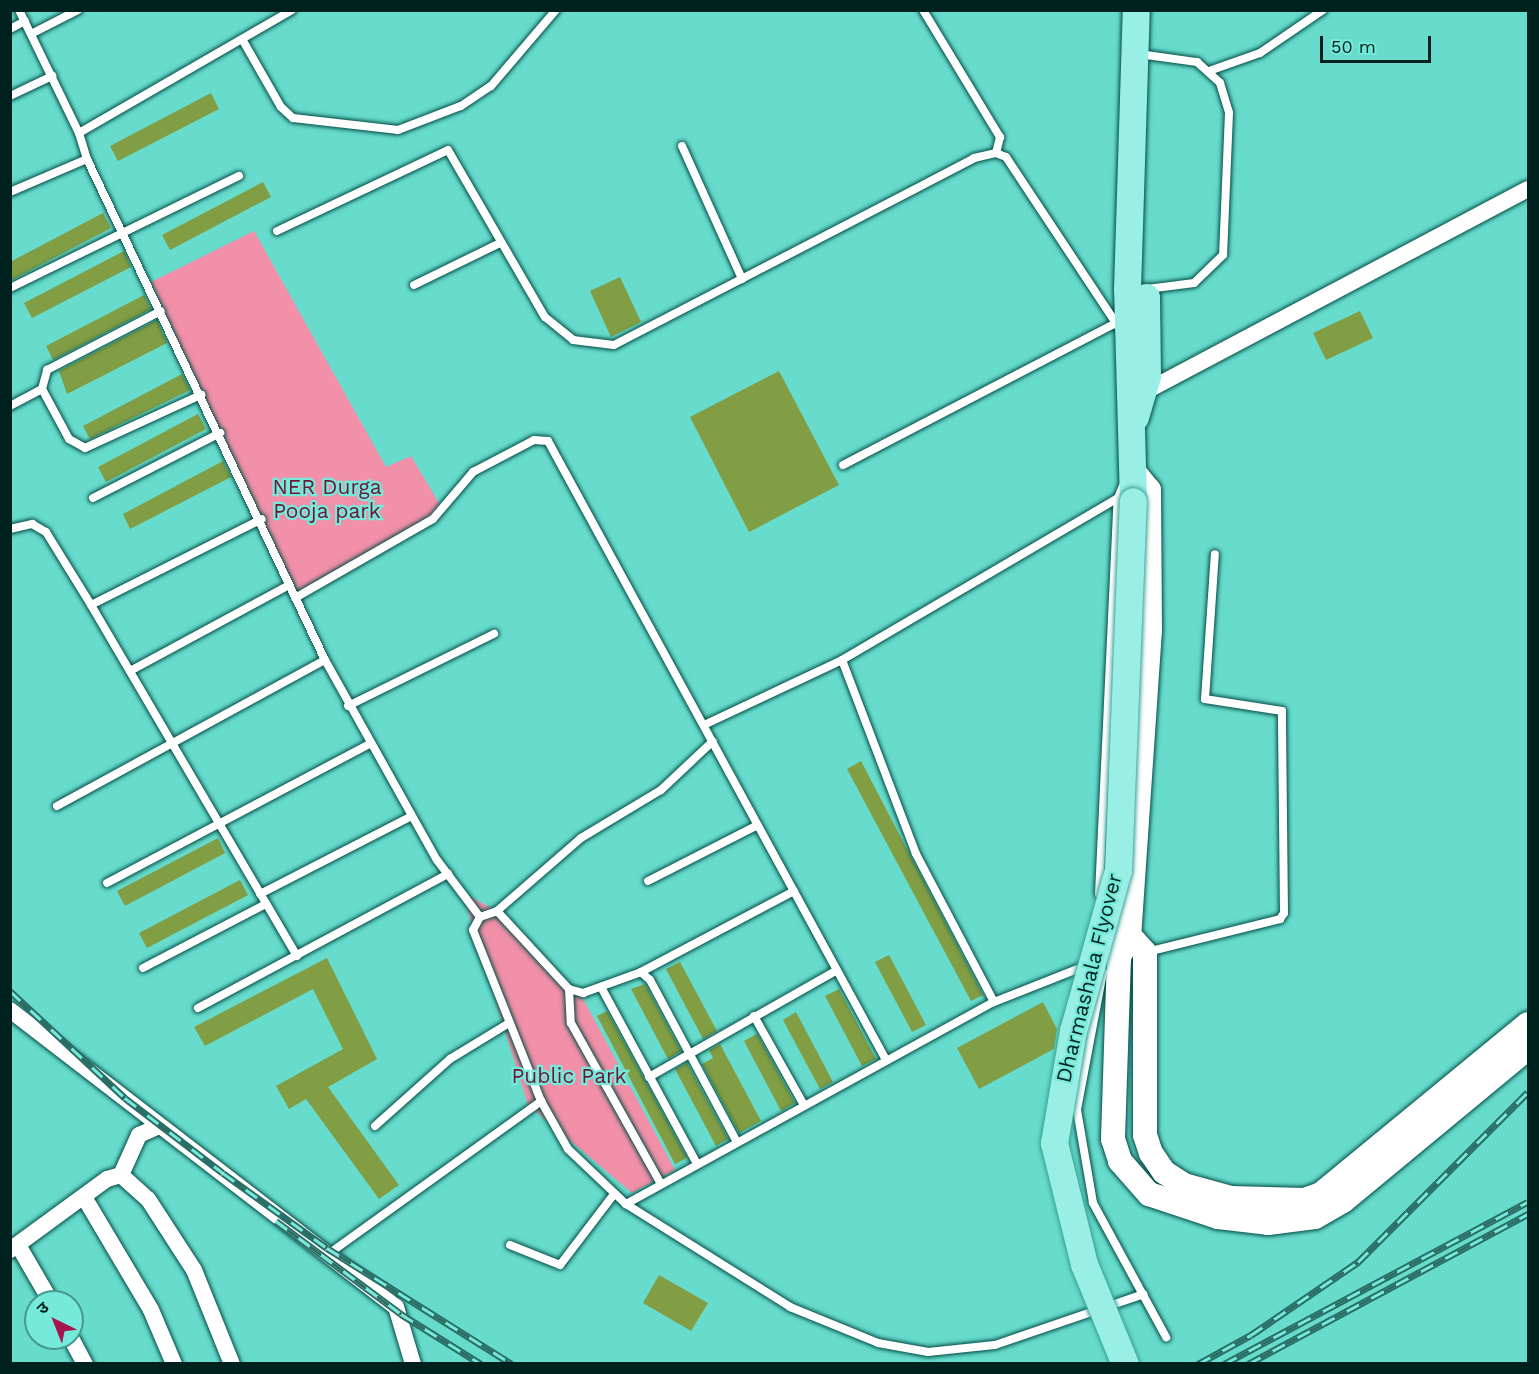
<!DOCTYPE html>
<meta charset="utf-8">
<style>
body{margin:0}
#map{position:relative;width:1539px;height:1374px;overflow:hidden;background:#67dccd;font-family:"Work Sans","Noto Sans Devanagari",sans-serif}
div>[style]{position:absolute}
[style*='--x']{left:calc(var(--x)*1px);top:calc(var(--y)*1px);width:calc(var(--w)*1px);rotate:calc(var(--a)*1deg)}
.green>*{inset:0;background:#f190a8}
.building>*{inset:0;background:#819e44}
.roads{filter:drop-shadow(0 0 2px #034c45) drop-shadow(0 0 2px #034c45)}
.lane>*{height:8px;margin:-4px;padding:0 4px;transform-origin:4px;border-radius:4px;background:#fff}
.street>*{height:16px;margin:-8px;padding:0 8px;transform-origin:8px;border-radius:8px;background:#fff}
.secondary>*{height:24px;margin:-12px;padding:0 12px;transform-origin:12px;border-radius:12px;background:#fff}
.primary>*{height:27px;margin:-13.5px;padding:0 13.5px;transform-origin:13.5px;border-radius:13.5px;background:#99efe5}
.rail>*{height:7px;margin-top:-3.5px;transform-origin:0;background:repeating-linear-gradient(90deg,#75e9da 0 14px,#2a6e65 0 28px);box-sizing:border-box;border-block:2px solid #2a6e65}
.bridges{filter:drop-shadow(0 0 2px #37a094) drop-shadow(0 0 2px #37a094)}
.primary-bridge>*{height:27px;margin:-13.5px;padding:0 13.5px;transform-origin:13.5px;border-radius:13.5px;background:#99efe5}
span{translate:-50% -50%;white-space:nowrap;text-align:center;line-height:1.15;-webkit-text-stroke:4.5px #75e9da;paint-order:stroke}
.park-label{font-size:21px;color:#6d1735}
.street-label{font-size:21px;color:#00221e}
.frame{position:absolute;inset:0;border:12px solid #00221e;pointer-events:none}
.north{position:absolute;left:24px;top:1290px;width:60px;height:60px;box-sizing:border-box;background:#75e9da;border:2px solid #46998f;border-radius:50%;rotate:317deg;font-size:16px;font-weight:700;line-height:24px;text-align:center;color:#00221e}
.north::after{content:'';display:block;margin:auto;width:21px;height:27px;background:#a71550;clip-path:polygon(50% 0,100% 100%,50% 72%,0 100%)}
.scale{position:absolute;left:1320px;top:36px;width:111px;height:27px;box-sizing:border-box;border:3px solid #00221e;border-top:0;padding-left:8px;font-size:18px;line-height:21px;white-space:nowrap;color:#00221e;-webkit-text-stroke:4px #75e9da;paint-order:stroke}
</style>
<div id="map">
<div class="green">
<i style="clip-path:polygon(254px 231px,386px 467px,411px 456px,440px 505px,433px 519px,294px 595px,151px 282px)"></i>
<i style="clip-path:polygon(462px 892px,495px 910px,556px 982px,581px 995px,675px 1170px,632px 1193px,528px 1105px)"></i>
</div>
<div class="building">
<i style="clip-path:polygon(211px 93px,219px 109px,118px 161px,110px 146px)"></i>
<i style="clip-path:polygon(263px 182px,271px 197px,170px 250px,162px 235px)"></i>
<i style="clip-path:polygon(103px 213px,111px 228px,10px 281px,10px 262px)"></i>
<i style="clip-path:polygon(124px 251px,131px 267px,32px 318px,24px 303px)"></i>
<i style="clip-path:polygon(620px 277px,641px 322px,611px 337px,590px 291px)"></i>
<i style="clip-path:polygon(144px 295px,151px 309px,53px 360px,46px 346px)"></i>
<i style="clip-path:polygon(1360px 311px,1373px 338px,1326px 360px,1313px 333px)"></i>
<i style="clip-path:polygon(157px 320px,167px 343px,67px 394px,59px 371px)"></i>
<i style="clip-path:polygon(779px 371px,839px 485px,749px 532px,690px 417px)"></i>
<i style="clip-path:polygon(182px 374px,190px 390px,90px 439px,83px 426px)"></i>
<i style="clip-path:polygon(198px 414px,206px 429px,106px 482px,98px 467px)"></i>
<i style="clip-path:polygon(223px 461px,231px 477px,130px 529px,123px 514px)"></i>
<i style="clip-path:polygon(861px 761px,983px 995px,971px 1001px,847px 769px)"></i>
<i style="clip-path:polygon(218px 838px,225px 853px,125px 906px,117px 891px)"></i>
<i style="clip-path:polygon(240px 880px,248px 895px,147px 948px,139px 933px)"></i>
<i style="clip-path:polygon(889px 955px,926px 1025px,912px 1032px,875px 962px)"></i>
<i style="clip-path:polygon(327px 958px,377px 1059px,328px 1087px,399px 1185px,379px 1199px,306px 1099px,289px 1109px,276px 1086px,343px 1049px,313px 989px,205px 1046px,194px 1027px)"></i>
<i style="clip-path:polygon(680px 962px,717px 1031px,703px 1039px,666px 969px)"></i>
<i style="clip-path:polygon(645px 984px,681px 1051px,668px 1059px,631px 989px)"></i>
<i style="clip-path:polygon(839px 989px,876px 1059px,862px 1066px,825px 996px)"></i>
<i style="clip-path:polygon(1043px 1002px,1057px 1029px,1054px 1049px,979px 1089px,957px 1048px)"></i>
<i style="clip-path:polygon(607px 1011px,687px 1158px,675px 1164px,597px 1016px)"></i>
<i style="clip-path:polygon(796px 1012px,833px 1082px,820px 1089px,783px 1020px)"></i>
<i style="clip-path:polygon(757px 1034px,795px 1103px,781px 1111px,744px 1041px)"></i>
<i style="clip-path:polygon(720px 1044px,761px 1121px,739px 1133px,702px 1064px,713px 1058px,709px 1050px)"></i>
<i style="clip-path:polygon(687px 1063px,728px 1139px,716px 1146px,675px 1069px)"></i>
<i style="clip-path:polygon(659px 1275px,708px 1303px,691px 1331px,643px 1303px)"></i>
</div>
<div class="roads">
<div class="lane">
<i style="--x:19;--y:10;--w:137;--a:64"></i>
<i style="--x:292;--y:10;--w:246;--a:150"></i>
<i style="--x:79;--y:133;--w:27;--a:73"></i>
<i style="--x:87;--y:159;--w:555;--a:64.59"></i>
<i style="--x:325;--y:660;--w:229;--a:60.8"></i>
<i style="--x:437;--y:860;--w:71;--a:53"></i>
<i style="--x:480;--y:917;--w:18;--a:-19"></i>
<i style="--x:497;--y:911;--w:106;--a:47.3"></i>
<i style="--x:569;--y:989;--w:15;--a:16"></i>
<i style="--x:583;--y:993;--w:62;--a:-19.9"></i>
<i style="--x:641;--y:972;--w:12;--a:42"></i>
<i style="--x:650;--y:980;--w:184;--a:61.8"></i>
<i style="--x:923;--y:10;--w:149;--a:58.8"></i>
<i style="--x:1000;--y:137;--w:16;--a:104"></i>
<i style="--x:10;--y:29;--w:17;--a:-28"></i>
<i style="--x:31;--y:34;--w:53;--a:-27.1"></i>
<i style="--x:242;--y:39;--w:78;--a:60.2"></i>
<i style="--x:281;--y:107;--w:16;--a:43"></i>
<i style="--x:293;--y:118;--w:106;--a:6.5"></i>
<i style="--x:398;--y:130;--w:67;--a:-20.9"></i>
<i style="--x:461;--y:106;--w:36;--a:-34"></i>
<i style="--x:491;--y:86;--w:100;--a:-49.5"></i>
<i style="--x:1139;--y:54;--w:59;--a:7.9"></i>
<i style="--x:1197;--y:62;--w:31;--a:42"></i>
<i style="--x:1220;--y:83;--w:31;--a:73"></i>
<i style="--x:1229;--y:113;--w:142;--a:92.4"></i>
<i style="--x:1223;--y:255;--w:40;--a:136"></i>
<i style="--x:1194;--y:283;--w:47;--a:172.7"></i>
<i style="--x:1209;--y:71;--w:54;--a:-19.4"></i>
<i style="--x:1260;--y:53;--w:76;--a:-34.3"></i>
<i style="--x:10;--y:96;--w:47;--a:-25.5"></i>
<i style="--x:682;--y:146;--w:146;--a:65.7"></i>
<i style="--x:10;--y:192;--w:84;--a:-23.2"></i>
<i style="--x:277;--y:231;--w:189;--a:-25.3"></i>
<i style="--x:448;--y:150;--w:193;--a:59.9"></i>
<i style="--x:545;--y:317;--w:36;--a:39"></i>
<i style="--x:573;--y:340;--w:41;--a:7"></i>
<i style="--x:614;--y:345;--w:406;--a:-27.4"></i>
<i style="--x:974;--y:158;--w:23;--a:-13"></i>
<i style="--x:996;--y:153;--w:11;--a:22"></i>
<i style="--x:1006;--y:157;--w:206;--a:56.5"></i>
<i style="--x:414;--y:285;--w:96;--a:-26"></i>
<i style="--x:10;--y:288;--w:255;--a:-26.1"></i>
<i style="--x:42;--y:389;--w:57;--a:61.6"></i>
<i style="--x:69;--y:439;--w:18;--a:29"></i>
<i style="--x:85;--y:448;--w:128;--a:-24.6"></i>
<i style="--x:10;--y:406;--w:36;--a:-28"></i>
<i style="--x:42;--y:389;--w:20;--a:-75"></i>
<i style="--x:47;--y:370;--w:128;--a:-27.4"></i>
<i style="--x:843;--y:465;--w:308;--a:-27.5"></i>
<i style="--x:93;--y:498;--w:143;--a:-27.1"></i>
<i style="--x:10;--y:529;--w:23;--a:-13"></i>
<i style="--x:32;--y:524;--w:16;--a:30"></i>
<i style="--x:46;--y:532;--w:86;--a:58.3"></i>
<i style="--x:91;--y:605;--w:191;--a:-26.7"></i>
<i style="--x:295;--y:598;--w:159;--a:-29.8"></i>
<i style="--x:433;--y:519;--w:62;--a:-49.6"></i>
<i style="--x:473;--y:472;--w:69;--a:-27.7"></i>
<i style="--x:534;--y:440;--w:14;--a:4"></i>
<i style="--x:548;--y:441;--w:705;--a:61.36"></i>
<i style="--x:91;--y:605;--w:407;--a:59.6"></i>
<i style="--x:842;--y:660;--w:208;--a:69.1"></i>
<i style="--x:916;--y:854;--w:167;--a:62.2"></i>
<i style="--x:130;--y:671;--w:181;--a:-28.4"></i>
<i style="--x:348;--y:706;--w:163;--a:-26.3"></i>
<i style="--x:704;--y:725;--w:153;--a:-25.2"></i>
<i style="--x:842;--y:660;--w:320;--a:-30.4"></i>
<i style="--x:57;--y:806;--w:305;--a:-28.6"></i>
<i style="--x:648;--y:881;--w:123;--a:-27"></i>
<i style="--x:107;--y:883;--w:297;--a:-27.9"></i>
<i style="--x:260;--y:894;--w:169;--a:-27.2"></i>
<i style="--x:1099;--y:894;--w:396;--a:-87.3"></i>
<i style="--x:1118;--y:498;--w:16;--a:-68"></i>
<i style="--x:497;--y:911;--w:111;--a:-41"></i>
<i style="--x:581;--y:838;--w:93;--a:-31"></i>
<i style="--x:661;--y:790;--w:71;--a:-43.3"></i>
<i style="--x:1112;--y:940;--w:29;--a:-72"></i>
<i style="--x:1147;--y:952;--w:137;--a:-13.9"></i>
<i style="--x:1280;--y:919;--w:7;--a:-56"></i>
<i style="--x:1284;--y:913;--w:202;--a:-90.6"></i>
<i style="--x:1282;--y:711;--w:78;--a:-171.1"></i>
<i style="--x:1205;--y:699;--w:145;--a:-86.1"></i>
<i style="--x:143;--y:968;--w:139;--a:-27.5"></i>
<i style="--x:641;--y:972;--w:173;--a:-27.9"></i>
<i style="--x:1103;--y:972;--w:140;--a:100.7"></i>
<i style="--x:1077;--y:1110;--w:94;--a:80.2"></i>
<i style="--x:1093;--y:1203;--w:153;--a:61.4"></i>
<i style="--x:601;--y:987;--w:201;--a:61.5"></i>
<i style="--x:569;--y:989;--w:34;--a:87"></i>
<i style="--x:571;--y:1023;--w:184;--a:60.8"></i>
<i style="--x:198;--y:1008;--w:284;--a:-28.2"></i>
<i style="--x:754;--y:1016;--w:102;--a:60.7"></i>
<i style="--x:649;--y:1077;--w:216;--a:-29.6"></i>
<i style="--x:541;--y:1101;--w:55;--a:60.6"></i>
<i style="--x:568;--y:1149;--w:80;--a:43.5"></i>
<i style="--x:626;--y:1204;--w:194;--a:32.1"></i>
<i style="--x:790;--y:1307;--w:95;--a:22.2"></i>
<i style="--x:878;--y:1343;--w:51;--a:10.2"></i>
<i style="--x:928;--y:1352;--w:67;--a:-6"></i>
<i style="--x:995;--y:1345;--w:157;--a:-18.9"></i>
<i style="--x:375;--y:1126;--w:101;--a:-41.8"></i>
<i style="--x:450;--y:1059;--w:69;--a:-31.4"></i>
<i style="--x:626;--y:1204;--w:420;--a:-28.8"></i>
<i style="--x:994;--y:1002;--w:98;--a:-21.6"></i>
<i style="--x:510;--y:1245;--w:54;--a:21.8"></i>
<i style="--x:560;--y:1265;--w:89;--a:-52.7"></i>
<i style="--x:327;--y:1255;--w:264;--a:-35.7"></i>
<i style="--x:541;--y:1101;--w:184;--a:-111.7"></i>
<i style="--x:473;--y:930;--w:15;--a:-62"></i>
</div>
<div class="street">
<i style="--x:1137;--y:396;--w:442;--a:-27.9"></i>
<i style="--x:10;--y:1010;--w:487;--a:37.6"></i>
<i style="--x:396;--y:1307;--w:59;--a:73.4"></i>
<i style="--x:121;--y:1175;--w:44;--a:-65.8"></i>
<i style="--x:139;--y:1135;--w:22;--a:-24"></i>
<i style="--x:84;--y:1197;--w:131;--a:59.3"></i>
<i style="--x:151;--y:1310;--w:59;--a:66.9"></i>
<i style="--x:18;--y:1245;--w:66;--a:59.9"></i>
<i style="--x:10;--y:1250;--w:120;--a:-36.2"></i>
<i style="--x:107;--y:1179;--w:15;--a:-16"></i>
<i style="--x:121;--y:1175;--w:36;--a:42"></i>
<i style="--x:148;--y:1199;--w:85;--a:57.1"></i>
<i style="--x:194;--y:1270;--w:101;--a:68"></i>
<i style="--x:71;--y:1338;--w:30;--a:62"></i>
</div>
<div class="secondary">
<i style="--x:1135;--y:473;--w:22;--a:51"></i>
<i style="--x:1149;--y:490;--w:140;--a:89.6"></i>
<i style="--x:1150;--y:630;--w:306;--a:93.9"></i>
<i style="--x:1129;--y:935;--w:24;--a:114"></i>
<i style="--x:1119;--y:957;--w:182;--a:91.9"></i>
<i style="--x:1113;--y:1139;--w:23;--a:72"></i>
<i style="--x:1120;--y:1161;--w:44;--a:48.7"></i>
<i style="--x:1149;--y:1194;--w:73;--a:18.4"></i>
<i style="--x:1218;--y:1217;--w:50;--a:6.8"></i>
<i style="--x:1268;--y:1223;--w:47;--a:-7.3"></i>
<i style="--x:1315;--y:1217;--w:32;--a:-30"></i>
<i style="--x:1343;--y:1201;--w:240;--a:-39.6"></i>
<i style="--x:1129;--y:935;--w:24;--a:48"></i>
<i style="--x:1145;--y:953;--w:182;--a:90"></i>
<i style="--x:1145;--y:1135;--w:19;--a:72"></i>
<i style="--x:1151;--y:1153;--w:23;--a:56"></i>
<i style="--x:1164;--y:1172;--w:24;--a:33"></i>
<i style="--x:1184;--y:1185;--w:49;--a:15.5"></i>
<i style="--x:1231;--y:1198;--w:73;--a:1.6"></i>
<i style="--x:1304;--y:1200;--w:18;--a:-19"></i>
<i style="--x:1321;--y:1194;--w:268;--a:-39.4"></i>
</div>
<div class="primary">
<i style="--x:1135;--y:417;--w:43;--a:-73.7"></i>
<i style="--x:1147;--y:376;--w:79;--a:-90.7"></i>
<i style="--x:1133;--y:501;--w:212;--a:-91.6"></i>
<i style="--x:1127;--y:289;--w:279;--a:-88.2"></i>
</div>
</div>
<div class="rail">
<i style="--x:10;--y:991;--w:157;--a:42.9"></i>
<i style="--x:125;--y:1098;--w:123;--a:37.4"></i>
<i style="--x:223;--y:1173;--w:128;--a:35.8"></i>
<i style="--x:327;--y:1248;--w:218;--a:32.1"></i>
<i style="--x:276;--y:1221;--w:156;--a:36.6"></i>
<i style="--x:401;--y:1314;--w:94;--a:32"></i>
<i style="--x:1198;--y:1364;--w:60;--a:-28.7"></i>
<i style="--x:1251;--y:1335;--w:130;--a:-34.3"></i>
<i style="--x:1358;--y:1262;--w:240;--a:-45"></i>
<i style="--x:1224;--y:1364;--w:344;--a:-28.1"></i>
<i style="--x:1248;--y:1364;--w:318;--a:-28.2"></i>
</div>
<div class="bridges">
<div class="primary-bridge">
<i style="--x:1125;--y:1364;--w:108;--a:-112.3"></i>
<i style="--x:1084;--y:1264;--w:125;--a:-103.9"></i>
<i style="--x:1054;--y:1143;--w:114;--a:-80.4"></i>
<i style="--x:1073;--y:1031;--w:167;--a:-74.4"></i>
<i style="--x:1118;--y:870;--w:369;--a:-87.7"></i>
</div>
</div>
<div class="park-label">
<span style="left:327px;top:499px">NER Durga<br>Pooja park</span>
<span style="left:569px;top:1076px">Public Park</span>
</div>
<div class="street-label">
<span style="left:1089px;top:978px;rotate:-76deg">Dharmashala Flyover</span>
</div>
<div class="frame"></div>
<div class="north">उ</div>
<div class="scale">50 m</div>
</div>
